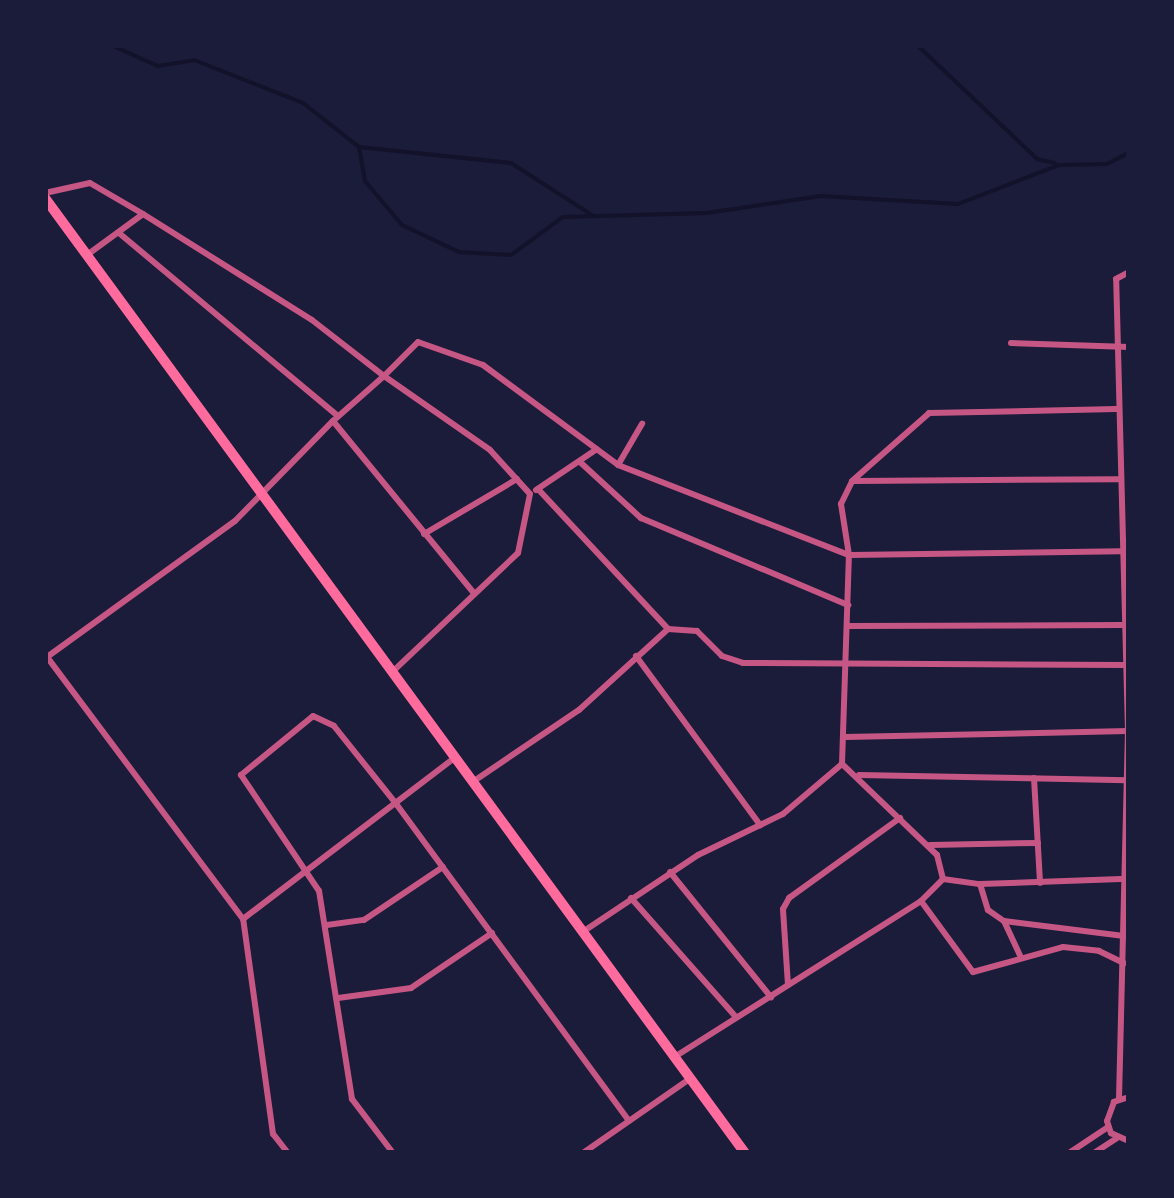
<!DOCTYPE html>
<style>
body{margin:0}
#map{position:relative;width:1174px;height:1198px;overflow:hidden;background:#1b1b3a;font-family:Mulish,sans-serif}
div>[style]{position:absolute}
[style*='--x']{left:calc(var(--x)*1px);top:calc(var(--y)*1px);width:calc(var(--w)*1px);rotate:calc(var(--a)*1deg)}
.stream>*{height:4px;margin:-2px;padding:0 2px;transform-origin:2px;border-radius:2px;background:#12122b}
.minor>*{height:6px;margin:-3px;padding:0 3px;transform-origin:3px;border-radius:3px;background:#c65784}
.primary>*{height:10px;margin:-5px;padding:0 5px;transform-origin:5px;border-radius:5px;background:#ff6b9d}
span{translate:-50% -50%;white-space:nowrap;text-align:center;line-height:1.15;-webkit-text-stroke:8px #1b1b3a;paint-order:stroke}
.frame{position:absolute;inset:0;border:48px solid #1b1b3a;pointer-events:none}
</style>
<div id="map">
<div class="stream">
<i style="--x:111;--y:45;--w:51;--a:24.1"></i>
<i style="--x:158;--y:66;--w:36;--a:-9"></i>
<i style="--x:194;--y:60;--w:117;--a:21.5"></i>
<i style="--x:303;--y:103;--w:71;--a:38.2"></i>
<i style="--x:359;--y:147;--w:35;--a:80"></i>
<i style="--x:365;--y:181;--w:57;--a:49.9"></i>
<i style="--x:402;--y:225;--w:63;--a:25.3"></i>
<i style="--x:459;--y:252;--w:52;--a:3.3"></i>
<i style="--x:511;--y:255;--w:64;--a:-36.2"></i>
<i style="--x:563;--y:217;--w:144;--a:-1.6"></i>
<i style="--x:707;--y:213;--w:115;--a:-8.5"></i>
<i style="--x:821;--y:196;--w:137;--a:3.3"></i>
<i style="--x:958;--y:204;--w:108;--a:-21.1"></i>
<i style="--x:1059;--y:165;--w:48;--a:-1.2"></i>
<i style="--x:1107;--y:164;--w:25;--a:-27"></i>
<i style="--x:917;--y:45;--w:166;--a:43.5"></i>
<i style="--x:1037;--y:159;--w:18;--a:13"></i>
<i style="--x:359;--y:147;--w:153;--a:6"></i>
<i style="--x:511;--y:163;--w:96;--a:32.7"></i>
</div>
<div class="minor">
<i style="--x:45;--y:193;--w:46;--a:-12.5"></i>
<i style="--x:90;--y:183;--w:61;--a:30.3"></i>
<i style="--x:119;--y:233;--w:284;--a:39.9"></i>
<i style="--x:87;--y:255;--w:69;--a:-36.2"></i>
<i style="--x:143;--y:214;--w:199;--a:32.1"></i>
<i style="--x:312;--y:320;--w:91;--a:37.9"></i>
<i style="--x:384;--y:376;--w:48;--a:-45"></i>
<i style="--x:418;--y:342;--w:69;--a:19.5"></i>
<i style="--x:483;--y:365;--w:168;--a:36.5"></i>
<i style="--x:618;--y:465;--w:248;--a:21.3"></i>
<i style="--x:849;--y:555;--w:272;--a:-0.8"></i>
<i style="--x:1011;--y:343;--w:118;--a:1.9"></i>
<i style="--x:333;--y:421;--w:68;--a:-41.4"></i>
<i style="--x:384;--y:376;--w:129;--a:34.9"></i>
<i style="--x:490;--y:450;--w:59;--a:47.7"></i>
<i style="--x:530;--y:494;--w:60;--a:101.5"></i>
<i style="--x:518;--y:553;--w:173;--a:136.6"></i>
<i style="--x:580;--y:462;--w:83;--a:42.6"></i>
<i style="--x:641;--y:518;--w:225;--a:22.8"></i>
<i style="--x:618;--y:465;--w:48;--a:-59.7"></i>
<i style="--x:854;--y:481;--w:264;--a:-0.4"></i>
<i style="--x:538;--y:489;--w:191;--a:47.1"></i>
<i style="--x:536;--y:490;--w:73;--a:-33.9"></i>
<i style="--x:424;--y:534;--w:108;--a:-30.6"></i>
<i style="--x:847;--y:626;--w:277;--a:-0.2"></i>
<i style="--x:636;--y:656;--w:210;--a:53.7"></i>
<i style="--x:845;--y:737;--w:283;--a:-1.2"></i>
<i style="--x:859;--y:775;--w:268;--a:1.1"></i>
<i style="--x:1034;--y:778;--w:105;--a:86.7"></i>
<i style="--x:474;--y:781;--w:127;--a:-34.1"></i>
<i style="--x:579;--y:710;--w:120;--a:-42.3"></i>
<i style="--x:668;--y:629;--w:29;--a:4"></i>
<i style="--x:697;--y:631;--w:35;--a:45"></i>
<i style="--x:722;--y:656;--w:22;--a:18"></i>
<i style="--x:743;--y:663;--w:384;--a:0.3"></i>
<i style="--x:930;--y:845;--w:108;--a:-1.1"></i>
<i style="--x:670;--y:872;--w:161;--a:51.1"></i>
<i style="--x:943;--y:879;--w:37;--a:8"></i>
<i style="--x:980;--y:884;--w:141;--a:-2"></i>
<i style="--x:980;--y:884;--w:27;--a:73"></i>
<i style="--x:988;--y:910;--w:19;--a:35"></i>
<i style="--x:1004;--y:921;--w:121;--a:7.1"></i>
<i style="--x:631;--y:898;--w:159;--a:48.6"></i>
<i style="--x:921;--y:901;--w:88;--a:53.8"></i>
<i style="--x:973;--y:972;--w:93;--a:-15.5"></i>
<i style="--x:1063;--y:947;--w:36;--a:6"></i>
<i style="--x:1099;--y:951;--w:28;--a:26"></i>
<i style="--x:243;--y:919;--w:268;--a:-37.3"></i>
<i style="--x:1004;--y:921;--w:38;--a:65"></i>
<i style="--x:327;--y:925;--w:37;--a:-8"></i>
<i style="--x:364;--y:920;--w:95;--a:-33.9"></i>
<i style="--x:584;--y:931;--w:137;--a:-33.7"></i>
<i style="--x:698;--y:855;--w:94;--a:-25.8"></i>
<i style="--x:783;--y:814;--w:77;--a:-40.3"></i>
<i style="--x:842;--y:764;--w:209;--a:-88.1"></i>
<i style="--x:849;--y:555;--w:52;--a:-98.9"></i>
<i style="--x:841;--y:504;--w:25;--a:-64"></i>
<i style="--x:852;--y:481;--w:103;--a:-41.4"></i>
<i style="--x:929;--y:413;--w:187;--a:-1.2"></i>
<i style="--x:788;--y:985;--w:76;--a:-93.8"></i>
<i style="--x:783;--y:909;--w:13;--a:-61"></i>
<i style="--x:789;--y:898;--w:137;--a:-35.8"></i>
<i style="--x:338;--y:998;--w:74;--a:-7.8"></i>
<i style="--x:411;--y:988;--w:98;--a:-34.2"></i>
<i style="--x:676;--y:1056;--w:290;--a:-32.3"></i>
<i style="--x:921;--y:901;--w:31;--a:-45"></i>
<i style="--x:943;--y:879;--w:25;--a:-104"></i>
<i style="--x:937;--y:855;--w:132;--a:-136.2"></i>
<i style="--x:1129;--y:1097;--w:16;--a:162"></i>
<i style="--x:1114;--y:1102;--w:20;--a:110"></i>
<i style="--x:1107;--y:1121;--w:13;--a:72"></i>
<i style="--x:1111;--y:1133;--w:20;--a:24"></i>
<i style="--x:1119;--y:1099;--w:368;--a:-88.6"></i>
<i style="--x:1128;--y:731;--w:452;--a:-91.5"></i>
<i style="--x:1116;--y:279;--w:15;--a:-28"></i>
<i style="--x:288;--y:1153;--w:24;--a:-128"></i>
<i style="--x:273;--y:1134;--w:217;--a:-97.9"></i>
<i style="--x:243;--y:919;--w:327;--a:-126.8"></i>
<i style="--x:47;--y:657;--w:232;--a:-35.9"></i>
<i style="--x:235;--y:521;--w:140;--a:-45.6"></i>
<i style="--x:333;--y:421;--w:221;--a:50.7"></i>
<i style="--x:393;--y:1153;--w:68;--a:-127.2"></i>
<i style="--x:352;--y:1099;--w:211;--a:-99"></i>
<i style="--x:319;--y:891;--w:140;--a:-123.9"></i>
<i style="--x:241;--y:775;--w:93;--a:-39.3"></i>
<i style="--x:313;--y:716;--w:23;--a:25"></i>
<i style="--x:334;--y:726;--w:101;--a:51.4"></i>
<i style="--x:397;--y:805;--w:392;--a:53.7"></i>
<i style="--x:583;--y:1153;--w:131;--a:-34.8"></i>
<i style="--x:1069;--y:1153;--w:47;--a:-33.7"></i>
<i style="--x:1094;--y:1153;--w:27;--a:-33"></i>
</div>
<div class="primary">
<i style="--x:45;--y:198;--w:1184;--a:53.76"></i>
</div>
<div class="frame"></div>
</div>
